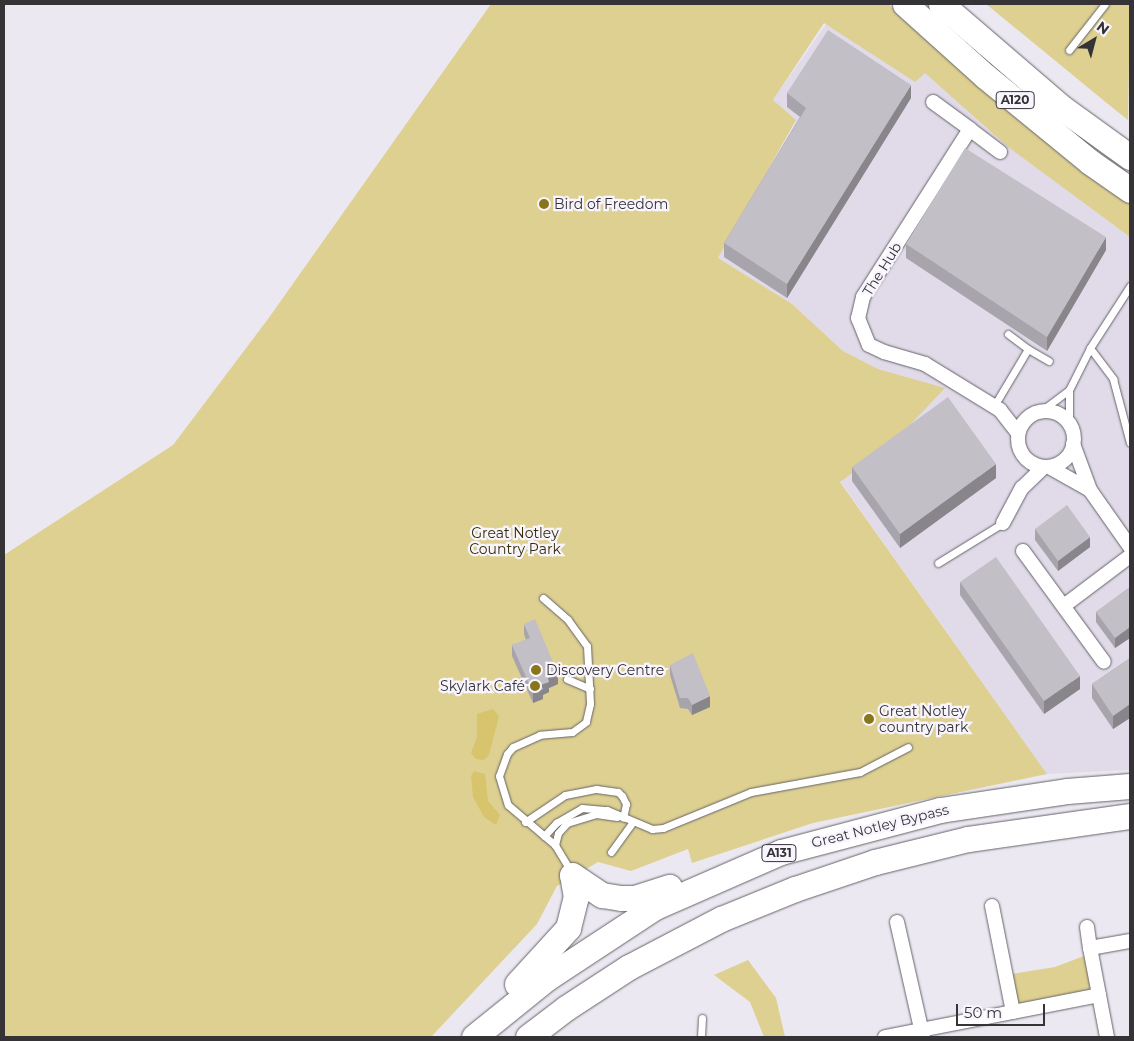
<!DOCTYPE html>
<meta charset="utf-8">
<style>
body{margin:0}
#map{position:relative;width:1134px;height:1041px;overflow:hidden;background:#ece8f1;font-family:Montserrat,sans-serif}
div>[style]{position:absolute}
[style*='--x']{left:calc(var(--x)*1px);top:calc(var(--y)*1px);width:calc(var(--w)*1px);rotate:calc(var(--a)*1deg)}
.built>*{inset:0;background:#e1dbe9}
.green>*{inset:0;background:#ddd090}
.water>*{inset:0;background:#d7c46c}
.roads{filter:drop-shadow(0 0 1px #656269) drop-shadow(0 0 1px #656269)}
.lane>*{height:7px;margin:-3.5px;padding:0 3.5px;transform-origin:3.5px;border-radius:3.5px;background:#fff}
.street>*{height:14px;margin:-7px;padding:0 7px;transform-origin:7px;border-radius:7px;background:#fff}
.street>.ring{margin:-7px;padding:0;box-sizing:content-box;background:none;border:14px solid #fff;border-radius:50%}
.highway>*{height:25px;margin:-12.5px;padding:0 12.5px;transform-origin:12.5px;border-radius:12.5px;background:#fff}
.wall>*{inset:0;background:#a8a4ab}
.shaded-wall>*{inset:0;background:#88868b}
.building>*{inset:0;background:#c3bfc7}
.dots>*{width:14px;height:14px;translate:-50% -50%;box-sizing:border-box;border:2px solid #f9f5fe;border-radius:50%}
span{translate:-50% -50%;white-space:nowrap;text-align:center;line-height:1.15;-webkit-text-stroke:4.5px #f9f5fe;paint-order:stroke}
.shield-label span{padding:1px 4px;background:#f9f5fe;border:1px solid;border-radius:4px;-webkit-text-stroke-width:0}
.shield-label{font-size:12px;color:#353336;font-weight:700}
.poi-label{font-size:14px;color:#353336}
.left{translate:0 -50%;text-align:left}
.right{translate:-100% -50%;text-align:right}
.street-label{font-size:14px;color:#353336}
.park-label{font-size:14px;color:#342d04}
.frame{position:absolute;inset:0;border:5px solid #353336;pointer-events:none}
.north{position:absolute;left:1069px;top:15px;width:50px;height:50px;-webkit-text-stroke:4px #f9f5fe;paint-order:stroke;rotate:37deg;font-size:14px;font-weight:700;line-height:20px;text-align:center;color:#353336}
.north::after{content:'';display:block;margin:auto;width:18px;height:22px;background:#353336;clip-path:polygon(50% 0,100% 100%,50% 72%,0 100%)}
.scale{position:absolute;left:956px;top:1004px;width:89px;height:22px;box-sizing:border-box;border:2px solid #353336;border-top:0;padding-left:6px;font-size:15px;line-height:18px;white-space:nowrap;color:#353336;-webkit-text-stroke:4px #f9f5fe;paint-order:stroke}
</style>
<div id="map">
<div class="built">
<i style="clip-path:polygon(840px 4px,887px 4px,1130px 215px,1130px 770px,1047px 774px,840px 481px,891px 445px,944px 388px,878px 369px,843px 351px,792px 304px,718px 258px,796px 121px,773px 100px)"></i>
</div>
<div class="green">
<i style="clip-path:polygon(491px 4px,888px 4px,1020px 121px,1130px 202px,1130px 237px,1007px 146px,925px 73px,915px 82px,824px 23px,773px 100px,796px 120px,718px 258px,792px 304px,843px 351px,878px 369px,945px 388px,891px 445px,840px 482px,1047px 774px,813px 823px,692px 863px,688px 849px,631px 871px,598px 862px,557px 886px,537px 924px,431px 1037px,4px 1037px,4px 555px,173px 445px,268px 319px)"></i>
<i style="clip-path:polygon(986px 4px,1130px 4px,1128px 120px,1108px 104px)"></i>
<i style="clip-path:polygon(1092px 953px,1099px 995px,1013px 1012px,1006px 975px,1055px 967px)"></i>
<i style="clip-path:polygon(748px 960px,776px 998px,785px 1037px,764px 1037px,750px 1002px,714px 975px)"></i>
</div>
<div class="water">
<i style="clip-path:polygon(493px 709px,499px 716px,489px 755px,484px 760px,476px 759px,471px 753px,477px 737px,477px 714px)"></i>
<i style="clip-path:polygon(474px 771px,485px 774px,488px 801px,500px 815px,496px 825px,484px 817px,473px 797px,471px 776px)"></i>
</div>
<div class="roads">
<div class="lane">
<i style="--x:1069;--y:50;--w:58;--a:-52"></i>
<i style="--x:1008;--y:334;--w:25;--a:37"></i>
<i style="--x:1090;--y:348;--w:39;--a:53"></i>
<i style="--x:1113;--y:379;--w:66;--a:75.1"></i>
<i style="--x:994;--y:406;--w:66;--a:-59.2"></i>
<i style="--x:1028;--y:349;--w:24;--a:30"></i>
<i style="--x:1041;--y:411;--w:35;--a:-37"></i>
<i style="--x:1069;--y:423;--w:33;--a:-90"></i>
<i style="--x:1069;--y:390;--w:47;--a:-63.4"></i>
<i style="--x:1090;--y:348;--w:74;--a:-57.2"></i>
<i style="--x:938;--y:563;--w:76;--a:-31.6"></i>
<i style="--x:543;--y:598;--w:33;--a:41"></i>
<i style="--x:568;--y:620;--w:32;--a:54"></i>
<i style="--x:587;--y:646;--w:58;--a:87"></i>
<i style="--x:590;--y:704;--w:18;--a:103"></i>
<i style="--x:586;--y:722;--w:17;--a:144"></i>
<i style="--x:572;--y:732;--w:32;--a:175"></i>
<i style="--x:540;--y:735;--w:30;--a:156"></i>
<i style="--x:513;--y:747;--w:9;--a:131"></i>
<i style="--x:507;--y:754;--w:23;--a:110"></i>
<i style="--x:499;--y:776;--w:30;--a:73"></i>
<i style="--x:508;--y:805;--w:62;--a:40.4"></i>
<i style="--x:555;--y:845;--w:31;--a:59"></i>
<i style="--x:567;--y:679;--w:25;--a:23"></i>
<i style="--x:525;--y:822;--w:48;--a:-34"></i>
<i style="--x:565;--y:795;--w:32;--a:-11"></i>
<i style="--x:596;--y:789;--w:22;--a:8"></i>
<i style="--x:618;--y:792;--w:6;--a:45"></i>
<i style="--x:622;--y:796;--w:9;--a:63"></i>
<i style="--x:626;--y:804;--w:14;--a:102"></i>
<i style="--x:544;--y:836;--w:18;--a:-47"></i>
<i style="--x:556;--y:823;--w:30;--a:-30"></i>
<i style="--x:582;--y:808;--w:25;--a:5"></i>
<i style="--x:607;--y:810;--w:49;--a:22.9"></i>
<i style="--x:652;--y:829;--w:11;--a:-5"></i>
<i style="--x:663;--y:828;--w:95;--a:-22.2"></i>
<i style="--x:751;--y:792;--w:111;--a:-10.4"></i>
<i style="--x:860;--y:772;--w:54;--a:-27.5"></i>
<i style="--x:555;--y:845;--w:12;--a:-76"></i>
<i style="--x:558;--y:833;--w:13;--a:-48"></i>
<i style="--x:567;--y:823;--w:30;--a:-17"></i>
<i style="--x:596;--y:814;--w:21;--a:8"></i>
<i style="--x:611;--y:852;--w:37;--a:-54"></i>
<i style="--x:701;--y:1037;--w:19;--a:-87"></i>
</div>
<div class="street">
<i style="--x:933;--y:102;--w:46;--a:36.1"></i>
<i style="--x:1000;--y:152;--w:38;--a:-143"></i>
<i style="--x:970;--y:129;--w:199;--a:122.5"></i>
<i style="--x:863;--y:297;--w:22;--a:103"></i>
<i style="--x:858;--y:318;--w:29;--a:68"></i>
<i style="--x:869;--y:345;--w:17;--a:25"></i>
<i style="--x:884;--y:352;--w:43;--a:16.3"></i>
<i style="--x:925;--y:364;--w:88;--a:31.5"></i>
<i style="--x:1000;--y:410;--w:29;--a:52"></i>
<i class="ring" style="left:1018px;top:411px;width:42px;height:42px"></i>
<i style="--x:1073;--y:444;--w:49;--a:69.7"></i>
<i style="--x:1090;--y:490;--w:70;--a:54.9"></i>
<i style="--x:1049;--y:467;--w:47;--a:29.3"></i>
<i style="--x:1003;--y:523;--w:40;--a:-62"></i>
<i style="--x:1022;--y:488;--w:30;--a:-44"></i>
<i style="--x:1023;--y:551;--w:137;--a:53.9"></i>
<i style="--x:1065;--y:605;--w:81;--a:-37"></i>
<i style="--x:992;--y:906;--w:108;--a:78.8"></i>
<i style="--x:897;--y:922;--w:118;--a:77.3"></i>
<i style="--x:1087;--y:927;--w:21;--a:82"></i>
<i style="--x:1099;--y:995;--w:43;--a:79.2"></i>
<i style="--x:885;--y:1037;--w:218;--a:-11.1"></i>
<i style="--x:1099;--y:995;--w:48;--a:-100.8"></i>
<i style="--x:1090;--y:948;--w:41;--a:-9.9"></i>
</div>
<div class="highway">
<i style="--x:905;--y:4;--w:108;--a:42"></i>
<i style="--x:985;--y:76;--w:136;--a:39.3"></i>
<i style="--x:1090;--y:162;--w:49;--a:35"></i>
<i style="--x:941;--y:4;--w:160;--a:40.7"></i>
<i style="--x:1062;--y:108;--w:84;--a:35.8"></i>
<i style="--x:572;--y:875;--w:36;--a:34"></i>
<i style="--x:602;--y:895;--w:19;--a:9"></i>
<i style="--x:621;--y:898;--w:14;--a:0"></i>
<i style="--x:635;--y:898;--w:36;--a:-18"></i>
<i style="--x:517;--y:984;--w:76;--a:-47.7"></i>
<i style="--x:568;--y:928;--w:32;--a:-76"></i>
<i style="--x:576;--y:897;--w:22;--a:-100"></i>
<i style="--x:474;--y:1037;--w:94;--a:-38.9"></i>
<i style="--x:547;--y:978;--w:129;--a:-33.3"></i>
<i style="--x:655;--y:907;--w:137;--a:-23.6"></i>
<i style="--x:781;--y:852;--w:164;--a:-14.8"></i>
<i style="--x:940;--y:810;--w:128;--a:-8.5"></i>
<i style="--x:1067;--y:791;--w:63;--a:-4.5"></i>
<i style="--x:528;--y:1037;--w:48;--a:-37.3"></i>
<i style="--x:566;--y:1008;--w:75;--a:-33.1"></i>
<i style="--x:629;--y:967;--w:104;--a:-27.6"></i>
<i style="--x:721;--y:919;--w:80;--a:-22.1"></i>
<i style="--x:795;--y:889;--w:84;--a:-18.6"></i>
<i style="--x:875;--y:862;--w:96;--a:-13.9"></i>
<i style="--x:968;--y:839;--w:164;--a:-8.1"></i>
</div>
</div>
<div class="wall">
<i style="clip-path:polygon(787px 93px,911px 98px,787px 298px,724px 257px,724px 243px,800px 117px,787px 107px)"></i>
<i style="clip-path:polygon(906px 244px,1106px 250px,1047px 351px,906px 258px)"></i>
<i style="clip-path:polygon(852px 467px,996px 478px,900px 548px,852px 481px)"></i>
<i style="clip-path:polygon(1035px 529px,1090px 547px,1058px 571px,1035px 540px)"></i>
<i style="clip-path:polygon(960px 582px,1080px 689px,1044px 714px,960px 595px)"></i>
<i style="clip-path:polygon(1130px 587px,1130px 638px,1115px 648px,1096px 622px,1096px 612px)"></i>
<i style="clip-path:polygon(524px 624px,558px 684px,549px 688px,549px 692px,543px 695px,543px 699px,533px 703px,512px 656px,512px 645px,526px 640px,524px 634px)"></i>
<i style="clip-path:polygon(1130px 658px,1130px 718px,1113px 729px,1092px 698px,1092px 684px)"></i>
<i style="clip-path:polygon(670px 665px,710px 707px,692px 715px,688px 709px,680px 708px,670px 675px)"></i>
</div>
<div class="shaded-wall">
<i style="clip-path:polygon(911px 85px,911px 98px,787px 298px,787px 284px)"></i>
<i style="clip-path:polygon(1106px 237px,1106px 250px,1047px 351px,1047px 337px)"></i>
<i style="clip-path:polygon(996px 464px,996px 478px,900px 548px,900px 534px)"></i>
<i style="clip-path:polygon(1090px 537px,1090px 547px,1058px 571px,1058px 561px)"></i>
<i style="clip-path:polygon(1130px 627px,1130px 638px,1115px 648px,1115px 638px)"></i>
<i style="clip-path:polygon(558px 674px,558px 684px,549px 688px,549px 692px,543px 695px,543px 699px,533px 703px,533px 693px,548px 678px)"></i>
<i style="clip-path:polygon(1080px 676px,1080px 689px,1044px 714px,1044px 701px)"></i>
<i style="clip-path:polygon(710px 696px,710px 707px,692px 715px,692px 705px)"></i>
<i style="clip-path:polygon(1130px 704px,1130px 718px,1113px 729px,1113px 716px)"></i>
</div>
<div class="building">
<i style="clip-path:polygon(828px 30px,911px 85px,787px 284px,724px 243px,806px 108px,787px 93px)"></i>
<i style="clip-path:polygon(965px 148px,1106px 237px,1047px 337px,906px 244px)"></i>
<i style="clip-path:polygon(948px 397px,996px 464px,900px 534px,852px 467px)"></i>
<i style="clip-path:polygon(1067px 505px,1090px 537px,1058px 561px,1035px 529px)"></i>
<i style="clip-path:polygon(996px 557px,1080px 676px,1044px 701px,960px 582px)"></i>
<i style="clip-path:polygon(1130px 587px,1130px 627px,1115px 638px,1096px 612px)"></i>
<i style="clip-path:polygon(535px 619px,558px 674px,548px 678px,549px 682px,541px 685px,543px 689px,533px 693px,512px 645px,530px 638px,524px 624px)"></i>
<i style="clip-path:polygon(693px 653px,710px 696px,692px 705px,688px 698px,680px 698px,670px 665px)"></i>
<i style="clip-path:polygon(1130px 658px,1130px 704px,1113px 716px,1092px 684px)"></i>
</div>
<div class="dots">
<i style="left:544px;top:204px;background:#88761a"></i>
<i style="left:536px;top:670px;background:#88761a"></i>
<i style="left:535px;top:686px;background:#88761a"></i>
<i style="left:869px;top:719px;background:#88761a"></i>
</div>
<div class="shield-label">
<span style="left:1015px;top:100px">A120</span>
<span style="left:779px;top:853px">A131</span>
</div>
<div class="poi-label">
<span class="left" style="left:554px;top:204px">Bird of Freedom</span>
<span class="left" style="left:546px;top:670px">Discovery Centre</span>
<span class="right" style="left:525px;top:686px">Skylark Café</span>
<span class="left" style="left:879px;top:719px">Great Notley<br>country park</span>
</div>
<div class="street-label">
<span style="left:882px;top:269px;rotate:-58deg">The Hub</span>
<span style="left:880px;top:826px;rotate:-14deg">Great Notley Bypass</span>
</div>
<div class="park-label">
<span style="left:515px;top:541px">Great Notley<br>Country Park</span>
</div>
<div class="frame"></div>
<div class="north">N</div>
<div class="scale">50 m</div>
</div>
